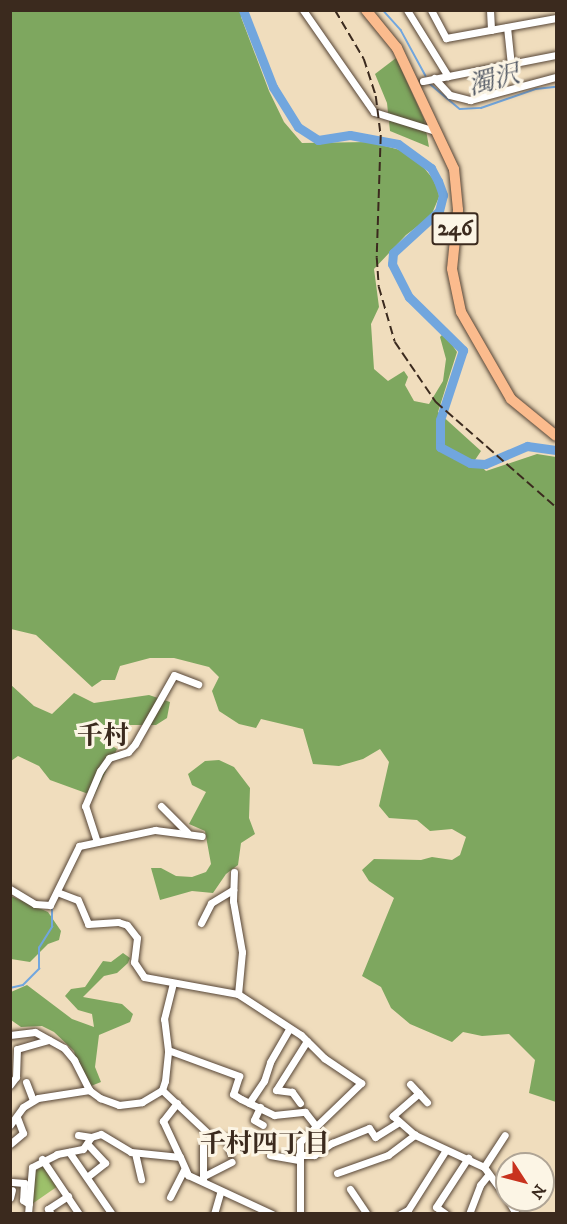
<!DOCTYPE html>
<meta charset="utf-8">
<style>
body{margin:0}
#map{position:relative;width:567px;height:1224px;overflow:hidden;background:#f0ddbd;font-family:"IM FELL DW Pica","Noto Serif JP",serif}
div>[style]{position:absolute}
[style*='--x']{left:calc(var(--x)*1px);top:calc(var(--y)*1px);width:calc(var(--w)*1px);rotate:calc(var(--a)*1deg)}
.green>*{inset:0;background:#9dc16b}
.forest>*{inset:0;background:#7ea75f}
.stream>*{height:1.5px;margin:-0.75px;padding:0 0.75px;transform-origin:0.75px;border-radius:0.75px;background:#71a6de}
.river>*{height:9px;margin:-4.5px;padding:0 4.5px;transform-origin:4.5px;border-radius:4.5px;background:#71a6de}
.roads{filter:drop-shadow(0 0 2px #564536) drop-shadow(0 0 2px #564536)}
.minor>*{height:7px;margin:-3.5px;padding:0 3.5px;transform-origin:3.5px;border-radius:3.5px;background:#fff}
.highway>*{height:10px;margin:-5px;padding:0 5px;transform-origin:5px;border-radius:5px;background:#fbbb8d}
.rail>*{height:1.5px;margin-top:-0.75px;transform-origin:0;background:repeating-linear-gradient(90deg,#3b2a1e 0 9px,transparent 0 13.5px)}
span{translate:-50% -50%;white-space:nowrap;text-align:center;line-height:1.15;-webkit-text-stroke:6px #fcf5e5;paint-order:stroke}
.shield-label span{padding:2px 4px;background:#fcf5e5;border:2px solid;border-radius:4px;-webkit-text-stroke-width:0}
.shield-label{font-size:22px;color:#3b2a1e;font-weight:700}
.water-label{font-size:26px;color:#4e5561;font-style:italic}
.neighbourhood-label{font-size:26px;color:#3b2a1e;font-weight:700}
.frame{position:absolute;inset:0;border:12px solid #3b2a1e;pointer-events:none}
.north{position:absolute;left:495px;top:1152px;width:60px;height:60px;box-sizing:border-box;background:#fcf5e5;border:2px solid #afa495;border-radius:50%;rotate:126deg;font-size:16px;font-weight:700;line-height:24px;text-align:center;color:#3b2a1e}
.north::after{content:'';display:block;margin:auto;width:21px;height:27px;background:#c8321e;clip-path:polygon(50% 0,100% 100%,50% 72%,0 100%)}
</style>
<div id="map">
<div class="green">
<i style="clip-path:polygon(44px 1165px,58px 1186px,32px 1204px,34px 1172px)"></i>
</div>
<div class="forest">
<i style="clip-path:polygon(11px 10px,245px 11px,241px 17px,269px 91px,284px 122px,302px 143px,370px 142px,400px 150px,420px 163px,438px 185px,439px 197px,431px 216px,406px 235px,374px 269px,379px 307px,371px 324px,374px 369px,388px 381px,404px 371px,408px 377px,405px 385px,414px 401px,429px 404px,443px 381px,446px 359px,440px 337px,444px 333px,457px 352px,438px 412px,481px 451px,475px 460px,486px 471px,537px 454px,556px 457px,556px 1102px,529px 1093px,535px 1060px,509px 1034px,482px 1036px,463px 1032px,452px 1042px,410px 1024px,391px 1008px,381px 987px,362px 976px,394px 898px,369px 881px,362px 870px,374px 859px,421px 860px,432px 857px,452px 860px,460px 855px,466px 837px,452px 829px,430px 831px,417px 820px,389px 818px,379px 806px,389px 762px,380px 749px,363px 759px,339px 766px,313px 764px,303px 729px,261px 719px,256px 728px,239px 724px,219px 711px,212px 691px,219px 677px,209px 667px,174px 658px,150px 658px,120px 666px,115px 680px,102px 680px,92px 687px,36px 635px,11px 629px)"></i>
<i style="clip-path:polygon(396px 58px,424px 119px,429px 147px,390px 131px,387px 103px,375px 74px)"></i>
<i style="clip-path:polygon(10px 684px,34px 706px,52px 714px,74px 693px,94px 703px,149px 695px,170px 702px,167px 718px,156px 725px,95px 725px,87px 729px,117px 749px,94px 796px,50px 780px,39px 766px,18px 756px,11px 761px)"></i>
<i style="clip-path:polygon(219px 760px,234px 767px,250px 788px,249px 818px,255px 834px,241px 843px,238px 865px,226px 874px,213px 893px,192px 891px,160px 900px,151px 868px,161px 868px,176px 876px,192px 877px,206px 872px,211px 864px,205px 831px,189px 824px,206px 792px,192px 785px,188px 774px,205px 761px)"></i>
<i style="clip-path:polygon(11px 896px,48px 912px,61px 931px,59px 940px,48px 944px,30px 962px,11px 959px)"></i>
<i style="clip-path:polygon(123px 953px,130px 958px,128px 963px,117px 973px,104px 976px,83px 997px,122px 1004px,133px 1014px,130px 1022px,99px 1035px,95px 1067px,101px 1082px,91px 1086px,80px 1075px,74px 1051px,54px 1032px,42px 1026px,21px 1027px,11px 1020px,11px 992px,27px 985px,72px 1019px,94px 1027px,92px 1014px,78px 1010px,65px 996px,71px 989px,85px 987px,103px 961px,111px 962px)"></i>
</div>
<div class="stream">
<i style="--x:383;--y:10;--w:27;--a:48"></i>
<i style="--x:401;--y:30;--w:52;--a:61.5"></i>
<i style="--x:429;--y:83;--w:40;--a:40"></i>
<i style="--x:460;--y:109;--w:21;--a:-3"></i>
<i style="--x:481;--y:108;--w:58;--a:-19.1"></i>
<i style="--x:536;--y:89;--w:20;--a:-6"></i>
<i style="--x:10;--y:988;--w:13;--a:-13"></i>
<i style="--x:23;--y:985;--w:23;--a:-45"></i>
<i style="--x:39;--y:969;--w:21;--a:-90"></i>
<i style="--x:39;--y:948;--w:25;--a:-58"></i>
<i style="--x:52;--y:927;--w:19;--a:-90"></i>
</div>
<div class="river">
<i style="--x:243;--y:10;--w:83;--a:68.7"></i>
<i style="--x:273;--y:87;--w:47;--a:58"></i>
<i style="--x:298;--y:127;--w:24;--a:33"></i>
<i style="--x:318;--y:140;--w:32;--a:-9"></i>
<i style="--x:350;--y:135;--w:49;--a:10.6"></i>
<i style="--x:398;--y:144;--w:41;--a:36"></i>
<i style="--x:431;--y:168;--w:15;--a:62"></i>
<i style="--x:438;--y:181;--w:15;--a:70"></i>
<i style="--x:443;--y:195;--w:16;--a:104"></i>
<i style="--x:439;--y:211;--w:62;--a:137.6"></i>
<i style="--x:393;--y:253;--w:11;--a:95"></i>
<i style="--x:392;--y:264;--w:37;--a:63"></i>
<i style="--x:409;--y:297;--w:76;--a:44.5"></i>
<i style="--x:463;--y:350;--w:74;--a:108.2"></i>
<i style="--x:440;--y:420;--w:27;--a:90"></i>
<i style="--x:440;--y:447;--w:34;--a:28"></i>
<i style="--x:470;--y:463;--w:15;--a:4"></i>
<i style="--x:485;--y:464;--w:46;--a:-23.2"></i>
<i style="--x:527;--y:446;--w:29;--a:8"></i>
</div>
<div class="roads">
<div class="minor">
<i style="--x:303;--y:10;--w:124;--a:55.2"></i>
<i style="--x:374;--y:112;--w:64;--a:17.3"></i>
<i style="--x:407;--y:10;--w:78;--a:58.2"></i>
<i style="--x:431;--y:10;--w:32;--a:62"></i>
<i style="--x:446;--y:38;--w:112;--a:-10.3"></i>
<i style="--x:490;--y:10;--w:20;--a:87"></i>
<i style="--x:507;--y:27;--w:36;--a:84"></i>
<i style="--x:434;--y:78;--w:23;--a:47"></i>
<i style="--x:450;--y:95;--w:21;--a:14"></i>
<i style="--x:470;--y:100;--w:89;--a:-15"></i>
<i style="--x:423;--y:81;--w:136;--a:-11.1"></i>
<i style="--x:161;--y:806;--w:37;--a:45"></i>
<i style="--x:97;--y:842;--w:38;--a:-108"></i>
<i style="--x:85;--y:806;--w:38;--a:-67"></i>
<i style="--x:100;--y:771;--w:16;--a:-55"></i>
<i style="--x:109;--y:758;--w:20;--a:-18"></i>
<i style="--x:128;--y:752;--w:11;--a:-49"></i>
<i style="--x:135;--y:744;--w:79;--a:-60.5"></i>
<i style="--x:174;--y:675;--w:26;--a:21"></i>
<i style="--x:234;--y:872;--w:29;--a:92"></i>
<i style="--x:233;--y:901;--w:52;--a:80"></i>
<i style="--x:242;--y:952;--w:42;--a:95.4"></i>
<i style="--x:10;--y:889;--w:29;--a:31"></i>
<i style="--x:35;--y:904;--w:15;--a:4"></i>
<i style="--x:50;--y:905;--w:66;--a:-63.8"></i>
<i style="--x:79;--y:846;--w:78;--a:-11.9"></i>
<i style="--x:155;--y:830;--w:47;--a:7.3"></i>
<i style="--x:57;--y:892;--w:22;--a:21"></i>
<i style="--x:78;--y:900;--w:26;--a:67"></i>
<i style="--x:88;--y:924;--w:30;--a:-4"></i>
<i style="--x:118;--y:922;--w:9;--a:18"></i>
<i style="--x:127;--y:925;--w:16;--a:52"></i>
<i style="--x:137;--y:938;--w:24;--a:97"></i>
<i style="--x:134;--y:962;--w:18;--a:56"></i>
<i style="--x:144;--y:977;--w:96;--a:10.3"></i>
<i style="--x:238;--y:994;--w:75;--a:33.1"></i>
<i style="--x:301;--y:1035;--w:33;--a:45"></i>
<i style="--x:324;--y:1058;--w:45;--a:34"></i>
<i style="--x:361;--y:1083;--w:85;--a:136"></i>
<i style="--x:300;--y:1142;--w:72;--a:90"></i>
<i style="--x:201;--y:923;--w:22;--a:-63"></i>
<i style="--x:211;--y:903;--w:26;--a:-31"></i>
<i style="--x:10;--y:1035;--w:25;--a:-7"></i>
<i style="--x:35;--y:1032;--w:33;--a:29"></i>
<i style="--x:64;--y:1048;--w:16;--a:50"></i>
<i style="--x:74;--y:1060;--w:34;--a:63"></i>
<i style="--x:89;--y:1090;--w:14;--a:36"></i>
<i style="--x:100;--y:1098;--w:20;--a:20"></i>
<i style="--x:119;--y:1105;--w:23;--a:-7"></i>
<i style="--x:142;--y:1102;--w:23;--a:-31"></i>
<i style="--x:162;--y:1090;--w:9;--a:-72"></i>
<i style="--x:165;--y:1081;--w:31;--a:-84"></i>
<i style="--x:168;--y:1050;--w:31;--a:-97"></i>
<i style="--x:164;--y:1019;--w:37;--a:-76"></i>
<i style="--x:168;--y:1050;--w:76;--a:20.1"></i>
<i style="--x:239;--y:1076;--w:19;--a:108"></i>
<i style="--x:233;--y:1094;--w:9;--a:32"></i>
<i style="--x:241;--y:1099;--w:37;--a:26"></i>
<i style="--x:274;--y:1115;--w:31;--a:-6"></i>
<i style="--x:305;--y:1112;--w:16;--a:52"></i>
<i style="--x:26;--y:1082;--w:19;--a:69"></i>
<i style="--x:410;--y:1084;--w:25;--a:47"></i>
<i style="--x:10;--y:1085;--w:10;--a:-53"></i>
<i style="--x:16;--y:1077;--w:28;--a:-88"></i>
<i style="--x:17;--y:1049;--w:33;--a:-16"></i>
<i style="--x:162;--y:1090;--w:66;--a:43.2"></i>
<i style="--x:210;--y:1135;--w:29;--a:14"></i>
<i style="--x:419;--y:1093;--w:35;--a:139"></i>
<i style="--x:393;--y:1116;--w:29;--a:41"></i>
<i style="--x:415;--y:1135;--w:76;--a:24.9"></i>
<i style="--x:484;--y:1167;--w:39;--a:54"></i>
<i style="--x:177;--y:1103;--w:23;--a:128"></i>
<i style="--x:163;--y:1121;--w:40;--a:65"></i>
<i style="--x:249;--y:1103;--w:27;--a:-56"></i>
<i style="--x:264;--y:1081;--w:20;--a:-72"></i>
<i style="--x:270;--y:1062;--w:39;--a:-60"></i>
<i style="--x:300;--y:1103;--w:14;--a:-126"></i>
<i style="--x:292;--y:1092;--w:16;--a:-173"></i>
<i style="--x:276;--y:1090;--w:58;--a:-57.7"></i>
<i style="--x:260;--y:1107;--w:14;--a:115"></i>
<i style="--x:254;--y:1120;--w:10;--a:29"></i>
<i style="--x:10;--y:1125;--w:22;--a:-54"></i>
<i style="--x:23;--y:1107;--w:17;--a:-31"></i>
<i style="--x:38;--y:1098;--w:52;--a:-8.9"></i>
<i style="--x:78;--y:1135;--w:13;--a:9"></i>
<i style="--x:228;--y:1138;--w:15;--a:82"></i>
<i style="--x:10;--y:1144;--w:17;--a:-40"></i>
<i style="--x:23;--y:1133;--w:17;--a:-111"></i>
<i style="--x:203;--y:1145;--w:35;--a:90"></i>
<i style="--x:69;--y:1152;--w:75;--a:55.3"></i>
<i style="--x:135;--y:1153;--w:27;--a:77"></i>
<i style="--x:270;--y:1155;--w:29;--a:10"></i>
<i style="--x:299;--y:1155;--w:15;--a:0"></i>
<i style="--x:314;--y:1155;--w:22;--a:-34"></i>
<i style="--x:332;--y:1143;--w:40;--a:-22"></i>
<i style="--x:369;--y:1128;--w:11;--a:56"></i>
<i style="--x:375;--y:1137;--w:28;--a:-32"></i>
<i style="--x:42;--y:1159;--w:66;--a:56.1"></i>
<i style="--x:484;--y:1167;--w:38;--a:-57"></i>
<i style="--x:337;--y:1173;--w:54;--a:-19.4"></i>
<i style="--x:388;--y:1155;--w:34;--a:-37"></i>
<i style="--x:204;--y:1176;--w:31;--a:-27"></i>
<i style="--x:87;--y:1177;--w:23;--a:-38"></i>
<i style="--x:105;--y:1163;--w:26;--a:-133"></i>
<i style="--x:12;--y:1182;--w:12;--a:5"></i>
<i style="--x:24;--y:1183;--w:17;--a:93"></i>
<i style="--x:23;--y:1200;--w:7;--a:34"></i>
<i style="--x:350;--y:1189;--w:30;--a:56"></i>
<i style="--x:170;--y:1197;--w:30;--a:-63"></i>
<i style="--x:10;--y:1198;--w:8;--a:-76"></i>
<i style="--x:508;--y:1200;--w:16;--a:60"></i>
<i style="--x:28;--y:1214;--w:47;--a:-85.1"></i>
<i style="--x:32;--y:1167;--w:28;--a:-27"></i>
<i style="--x:57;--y:1154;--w:26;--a:-11"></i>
<i style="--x:83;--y:1149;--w:14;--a:-56"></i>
<i style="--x:91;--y:1137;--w:10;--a:-17"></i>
<i style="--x:101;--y:1134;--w:35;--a:31"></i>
<i style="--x:131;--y:1152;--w:49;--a:5.8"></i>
<i style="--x:180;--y:1157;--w:20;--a:66"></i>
<i style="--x:188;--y:1175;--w:93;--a:24.9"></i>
<i style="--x:51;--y:1214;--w:6;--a:-121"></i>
<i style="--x:48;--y:1209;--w:24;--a:-33"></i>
<i style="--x:214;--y:1214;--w:22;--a:-74"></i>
<i style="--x:400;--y:1214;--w:9;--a:-27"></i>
<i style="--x:408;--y:1210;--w:71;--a:-57.7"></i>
<i style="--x:446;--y:1214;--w:12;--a:-145"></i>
<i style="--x:436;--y:1207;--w:59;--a:-56.9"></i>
<i style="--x:469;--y:1214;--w:31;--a:-69"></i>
<i style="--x:480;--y:1185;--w:14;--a:-51"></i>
</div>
<div class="highway">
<i style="--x:366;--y:10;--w:49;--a:50.8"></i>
<i style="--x:397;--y:48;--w:134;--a:64.8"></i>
<i style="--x:454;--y:169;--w:41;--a:84.4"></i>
<i style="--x:458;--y:210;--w:59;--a:95.8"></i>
<i style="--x:452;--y:269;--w:44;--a:78.2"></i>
<i style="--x:461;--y:312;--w:100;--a:60.1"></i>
<i style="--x:511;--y:399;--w:58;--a:39.4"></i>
</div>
</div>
<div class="rail">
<i style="--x:335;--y:10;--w:57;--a:59.4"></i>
<i style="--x:364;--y:59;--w:39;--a:72"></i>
<i style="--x:376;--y:96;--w:39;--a:83"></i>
<i style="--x:381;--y:135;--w:123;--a:91.9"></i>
<i style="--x:377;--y:258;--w:29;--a:86"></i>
<i style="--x:379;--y:287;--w:57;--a:73.8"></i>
<i style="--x:395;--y:342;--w:73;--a:55.7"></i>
<i style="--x:436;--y:402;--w:159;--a:41.2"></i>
</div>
<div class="shield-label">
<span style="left:455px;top:229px">246</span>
</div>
<div class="water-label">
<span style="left:494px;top:81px;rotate:-15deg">濁沢</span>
</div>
<div class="neighbourhood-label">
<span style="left:103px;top:737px">千村</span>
<span style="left:265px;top:1145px">千村四丁目</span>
</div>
<div class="frame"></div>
<div class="north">N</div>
</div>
